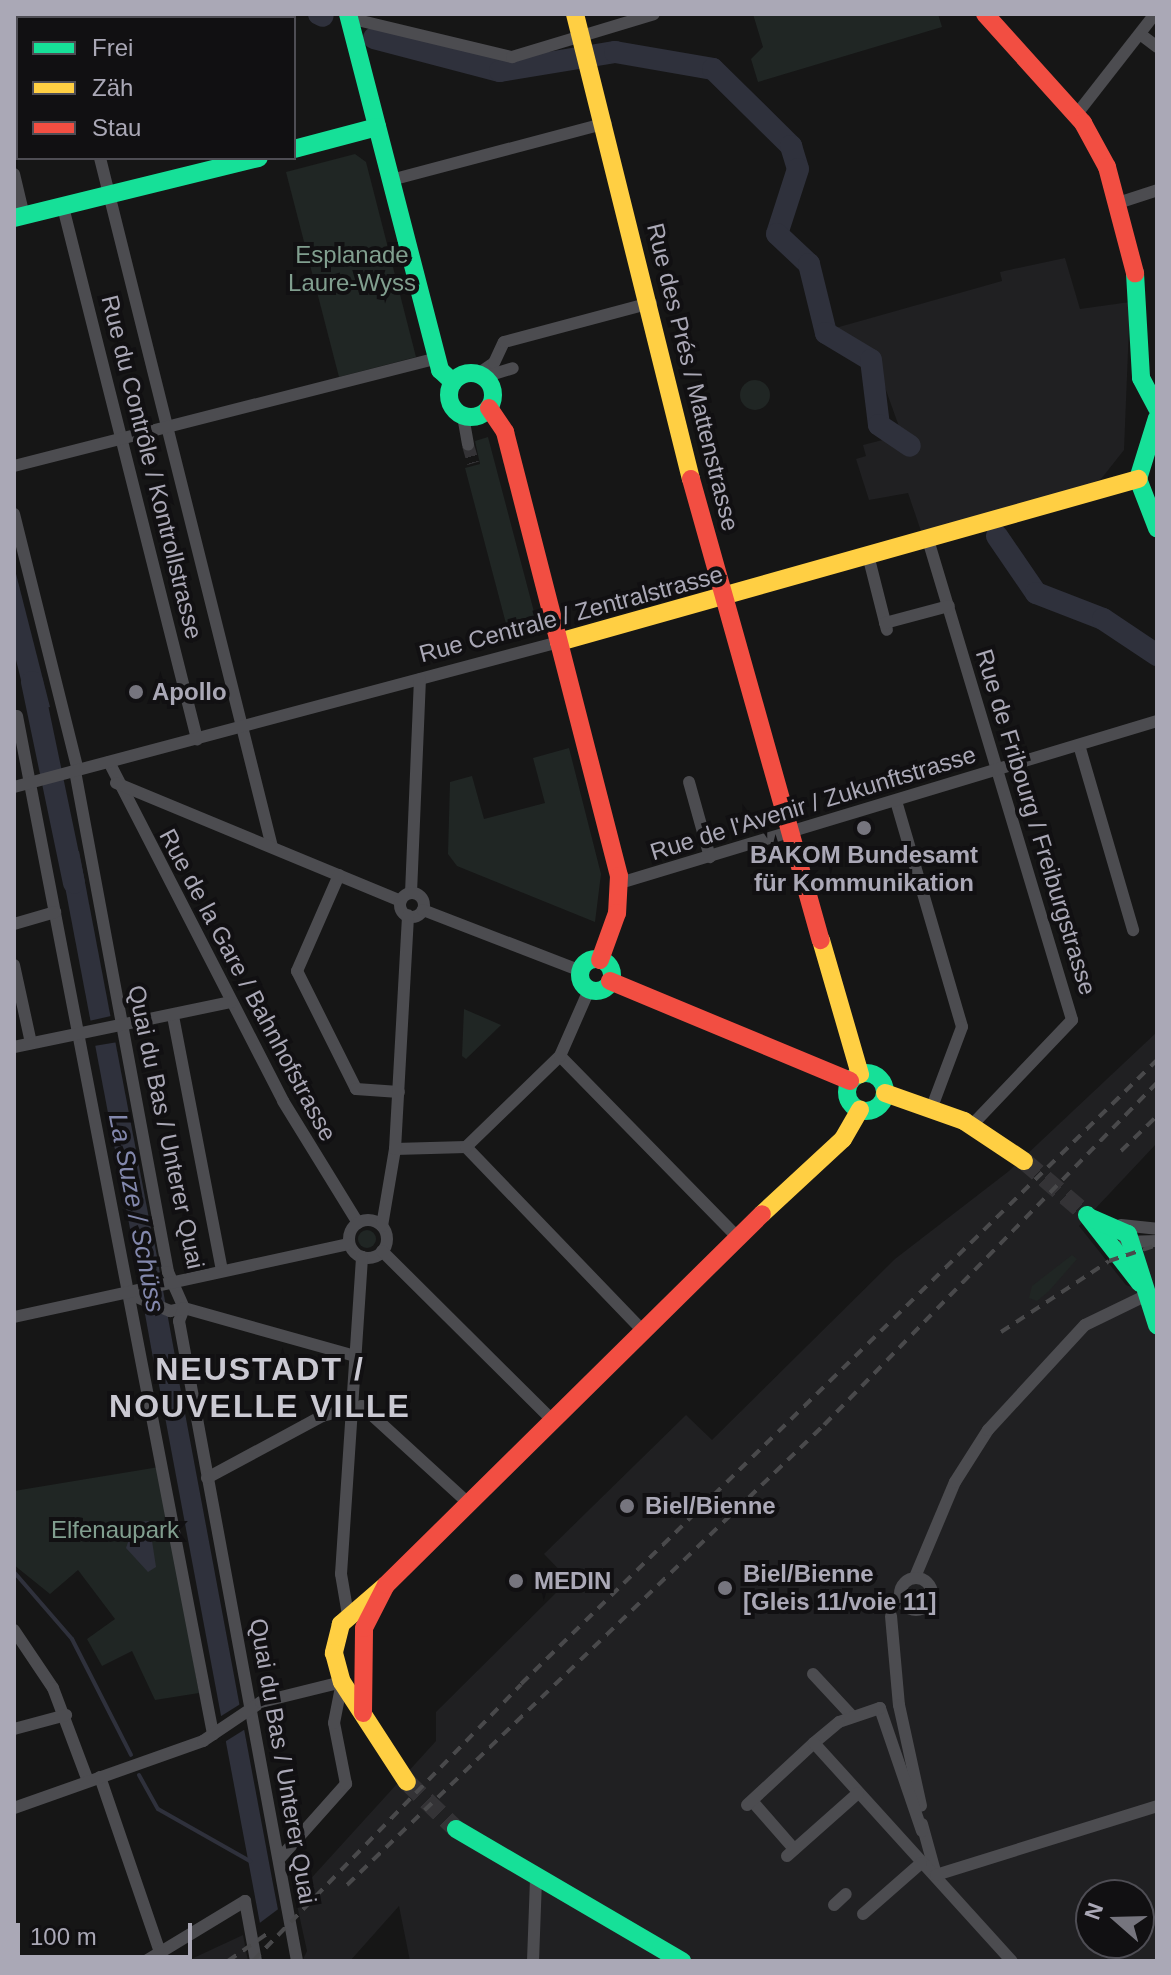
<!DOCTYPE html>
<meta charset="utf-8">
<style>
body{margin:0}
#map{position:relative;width:1171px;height:1975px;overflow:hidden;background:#161616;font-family:Arial,sans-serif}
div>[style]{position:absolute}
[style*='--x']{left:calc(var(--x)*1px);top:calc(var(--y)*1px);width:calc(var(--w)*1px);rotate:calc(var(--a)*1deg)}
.built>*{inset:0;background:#202022}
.green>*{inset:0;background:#202624}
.round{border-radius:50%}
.water>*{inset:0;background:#2f313c}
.pier>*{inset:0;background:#161616}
.stream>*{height:4px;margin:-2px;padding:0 2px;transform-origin:2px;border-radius:2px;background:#2f313c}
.river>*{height:22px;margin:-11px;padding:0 11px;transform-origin:11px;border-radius:11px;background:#2f313c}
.street-tunnel>*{height:12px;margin-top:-6px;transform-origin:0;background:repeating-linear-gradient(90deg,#343336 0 12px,transparent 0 18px)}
.secondary-tunnel>*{height:18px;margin-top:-9px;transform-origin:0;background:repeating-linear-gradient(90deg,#343336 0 18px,transparent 0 27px)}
.street>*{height:12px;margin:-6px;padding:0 6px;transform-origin:6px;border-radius:6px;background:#4c4c50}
.street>.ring{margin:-6px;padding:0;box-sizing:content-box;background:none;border:12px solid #4c4c50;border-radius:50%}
.fast>*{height:18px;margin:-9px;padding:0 9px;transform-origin:9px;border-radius:9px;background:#16e098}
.fast>.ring{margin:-9px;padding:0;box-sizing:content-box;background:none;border:18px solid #16e098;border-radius:50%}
.slow>*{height:18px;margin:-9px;padding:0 9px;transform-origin:9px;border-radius:9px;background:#ffcf43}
.jam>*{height:18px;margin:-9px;padding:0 9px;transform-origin:9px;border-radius:9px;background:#f24e42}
.rail>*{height:4px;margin-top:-2px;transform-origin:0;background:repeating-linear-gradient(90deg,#49494b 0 10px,transparent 0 18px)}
.dots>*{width:22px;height:22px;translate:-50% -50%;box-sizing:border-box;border:4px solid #111012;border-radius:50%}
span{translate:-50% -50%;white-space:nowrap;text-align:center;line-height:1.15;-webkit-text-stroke:8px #111012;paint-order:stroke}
.park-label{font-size:24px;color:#819f8f}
.street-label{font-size:24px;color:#aaa8b6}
.poi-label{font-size:24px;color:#aaa8b6;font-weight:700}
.left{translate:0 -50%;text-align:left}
.water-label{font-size:26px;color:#8388ad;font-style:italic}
.district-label{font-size:32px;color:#cac9d2;font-weight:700;letter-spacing:2px}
.frame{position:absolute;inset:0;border:16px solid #aaa8b6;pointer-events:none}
.legend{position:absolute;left:16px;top:16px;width:280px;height:144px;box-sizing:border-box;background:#111012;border:2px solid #4e4d54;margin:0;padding:10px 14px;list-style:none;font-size:24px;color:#aaa8b6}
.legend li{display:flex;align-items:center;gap:16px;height:40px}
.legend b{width:40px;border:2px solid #4e4d54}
.north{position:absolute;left:1075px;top:1879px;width:80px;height:80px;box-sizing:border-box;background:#111012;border:2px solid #4e4d54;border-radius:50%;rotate:290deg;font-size:22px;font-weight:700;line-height:32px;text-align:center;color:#aaa8b6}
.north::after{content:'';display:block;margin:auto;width:28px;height:36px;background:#76757e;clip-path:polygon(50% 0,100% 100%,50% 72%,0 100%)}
.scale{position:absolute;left:16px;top:1923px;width:176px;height:36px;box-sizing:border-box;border:4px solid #aaa8b6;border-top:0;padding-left:10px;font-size:24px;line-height:28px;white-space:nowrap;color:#aaa8b6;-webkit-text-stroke:6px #111012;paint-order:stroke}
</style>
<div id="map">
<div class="built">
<i style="clip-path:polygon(1065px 258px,1080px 309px,1130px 302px,1124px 450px,1101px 479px,1055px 499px,921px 531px,908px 493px,869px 500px,856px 459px,866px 456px,863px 445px,902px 435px,872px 351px,832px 329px,1002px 281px,1000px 272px)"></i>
<i style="clip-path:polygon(evenodd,1157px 1032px,1157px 1143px,1079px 1226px,1126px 1285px,1145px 1292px,1136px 1249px,1157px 1241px,1157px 1961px,410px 1961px,399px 1906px,350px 1961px,302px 1961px,307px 1951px,295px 1896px,436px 1741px,436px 1712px,569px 1580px,544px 1554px,686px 1415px,712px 1440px,895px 1259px,1009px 1171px,1157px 1032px,1091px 1895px,1139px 1895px,1139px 1943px,1091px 1943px,1091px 1895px)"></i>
<i style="clip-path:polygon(243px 1935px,248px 1961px,187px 1961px)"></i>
</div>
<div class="green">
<i style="clip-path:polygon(753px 14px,938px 14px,942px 27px,758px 82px,751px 59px,763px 47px)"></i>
<i style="clip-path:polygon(355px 154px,366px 162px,416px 357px,339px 377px,286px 172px)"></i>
<i class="round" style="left:740px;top:380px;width:30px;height:30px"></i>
<i style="clip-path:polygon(488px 437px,538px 627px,509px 635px,465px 468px,480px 464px,475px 441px)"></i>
<i style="clip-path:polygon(569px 748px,601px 874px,595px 922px,457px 866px,448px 854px,450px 782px,472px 776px,484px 819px,545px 803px,533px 758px)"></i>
<i style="clip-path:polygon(464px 1009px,501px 1025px,466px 1059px,462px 1056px)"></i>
<i class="round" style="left:358px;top:1230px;width:18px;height:18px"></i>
<i style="clip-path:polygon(1072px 1255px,1077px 1259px,1049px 1291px,1037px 1301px,1029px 1298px,1032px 1286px)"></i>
<i style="clip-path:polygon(159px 1467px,199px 1693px,155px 1700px,132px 1651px,102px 1666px,87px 1639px,115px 1619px,78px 1570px,50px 1594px,14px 1565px,14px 1491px)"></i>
</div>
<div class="water">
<i style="clip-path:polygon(14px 566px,50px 707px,29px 712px,14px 652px)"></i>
<i style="clip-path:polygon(79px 851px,159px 1271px,139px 1276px,59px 855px)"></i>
<i style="clip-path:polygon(170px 1333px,273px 1884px,288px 1961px,267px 1961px,150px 1337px)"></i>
<i style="clip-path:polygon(149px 1521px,156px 1567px,148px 1572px,126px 1548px,135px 1522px)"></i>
</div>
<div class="pier">
<i style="clip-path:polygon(111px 1016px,118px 1042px,94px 1046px,89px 1021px)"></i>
<i style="clip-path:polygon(242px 1703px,247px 1728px,223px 1743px,218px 1718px)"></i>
<i style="clip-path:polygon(281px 1907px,292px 1961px,263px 1961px,257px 1925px)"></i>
</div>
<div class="stream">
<i style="--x:14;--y:1572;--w:89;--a:49.1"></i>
<i style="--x:72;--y:1639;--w:130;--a:63"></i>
<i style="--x:139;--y:1775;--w:39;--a:61"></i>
<i style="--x:158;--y:1809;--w:106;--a:29.5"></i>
</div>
<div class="river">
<i style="--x:319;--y:14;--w:4;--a:27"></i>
<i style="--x:374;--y:38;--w:130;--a:14.7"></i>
<i style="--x:500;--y:71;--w:117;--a:-9.4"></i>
<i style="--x:615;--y:52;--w:99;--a:9.8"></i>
<i style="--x:713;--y:69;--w:110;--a:44.6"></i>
<i style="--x:791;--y:146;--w:24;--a:73"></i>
<i style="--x:798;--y:169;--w:68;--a:107.9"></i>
<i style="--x:777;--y:234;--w:44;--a:43.2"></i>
<i style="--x:809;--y:264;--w:71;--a:76.2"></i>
<i style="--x:826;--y:333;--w:52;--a:31"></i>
<i style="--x:871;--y:360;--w:65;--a:83"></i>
<i style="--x:879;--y:425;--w:37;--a:34"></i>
<i style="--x:997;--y:536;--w:69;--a:55.6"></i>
<i style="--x:1036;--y:593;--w:72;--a:21.2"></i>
<i style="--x:1103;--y:619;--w:65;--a:33.7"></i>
<i style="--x:32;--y:682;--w:205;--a:78.2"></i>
<i style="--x:144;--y:1247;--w:117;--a:79.7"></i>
</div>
<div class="street-tunnel">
<i style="--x:468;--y:445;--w:19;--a:74"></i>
</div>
<div class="secondary-tunnel">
<i style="--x:1024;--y:1161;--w:82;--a:40.5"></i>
<i style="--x:407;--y:1782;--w:68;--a:43.8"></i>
</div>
<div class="street">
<i style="--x:63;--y:14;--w:4;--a:76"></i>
<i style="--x:168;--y:18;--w:16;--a:-14"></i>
<i style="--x:349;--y:18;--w:168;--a:13.5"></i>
<i style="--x:512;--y:57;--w:148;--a:-16.8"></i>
<i style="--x:1140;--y:34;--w:21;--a:37"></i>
<i style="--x:14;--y:56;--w:4;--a:-14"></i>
<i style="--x:1076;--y:115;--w:128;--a:-52"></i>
<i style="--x:100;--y:158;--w:710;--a:75.98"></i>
<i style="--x:14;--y:174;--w:43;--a:76.6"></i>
<i style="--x:391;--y:180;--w:222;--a:-14.8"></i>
<i style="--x:1121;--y:202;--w:38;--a:-18"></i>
<i style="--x:63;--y:207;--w:549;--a:75.86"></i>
<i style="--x:478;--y:374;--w:19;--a:-35"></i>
<i style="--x:494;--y:363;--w:23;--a:-65"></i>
<i style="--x:504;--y:342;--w:152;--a:-14.9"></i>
<i style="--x:484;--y:377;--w:30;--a:-17"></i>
<i style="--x:463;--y:416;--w:29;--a:80"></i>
<i style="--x:14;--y:466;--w:437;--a:-14.3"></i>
<i style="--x:14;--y:514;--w:264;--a:76"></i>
<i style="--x:929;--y:543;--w:498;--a:73.3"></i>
<i style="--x:1072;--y:1020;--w:145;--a:133.6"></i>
<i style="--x:869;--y:559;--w:73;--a:75.8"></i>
<i style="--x:885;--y:623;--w:66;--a:-14.9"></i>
<i style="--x:17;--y:716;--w:1037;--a:79.1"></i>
<i style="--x:1079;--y:745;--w:193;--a:73.7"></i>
<i style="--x:109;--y:762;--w:381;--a:62.8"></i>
<i style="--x:283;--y:1101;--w:143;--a:58.4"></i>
<i style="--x:75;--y:771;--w:510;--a:79.48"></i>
<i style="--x:168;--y:1272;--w:39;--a:66"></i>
<i style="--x:689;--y:782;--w:78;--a:74.4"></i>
<i style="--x:116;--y:783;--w:308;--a:22.5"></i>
<i style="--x:14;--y:787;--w:564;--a:-14.9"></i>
<i style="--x:896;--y:801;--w:235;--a:73.7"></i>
<i style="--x:962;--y:1027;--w:85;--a:110.6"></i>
<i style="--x:339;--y:875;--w:105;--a:113.6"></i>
<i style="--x:297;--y:971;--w:132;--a:63.4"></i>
<i style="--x:356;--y:1089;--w:43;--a:4"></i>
<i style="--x:620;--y:883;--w:561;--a:-16.79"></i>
<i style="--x:411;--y:893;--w:214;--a:-87.6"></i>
<i class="ring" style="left:400px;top:893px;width:12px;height:12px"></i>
<i style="--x:423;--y:910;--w:169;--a:21.1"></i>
<i style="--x:14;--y:924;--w:43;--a:-16.3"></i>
<i style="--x:14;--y:965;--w:80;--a:77.7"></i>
<i style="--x:173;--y:1016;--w:259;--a:79.1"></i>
<i style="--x:14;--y:1047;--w:222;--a:-11.7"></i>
<i style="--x:560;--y:1056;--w:253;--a:45.6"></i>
<i style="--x:466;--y:1147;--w:251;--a:46.1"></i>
<i style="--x:395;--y:1149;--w:71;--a:-1.6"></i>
<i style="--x:466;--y:1147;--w:131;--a:-44.1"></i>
<i style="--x:560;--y:1056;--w:72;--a:-66.3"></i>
<i class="ring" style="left:349px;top:1220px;width:26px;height:26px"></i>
<i style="--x:1121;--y:1225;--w:36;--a:6"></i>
<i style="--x:382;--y:1226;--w:78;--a:-80.4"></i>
<i style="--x:395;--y:1149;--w:234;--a:-86.8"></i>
<i style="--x:1125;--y:1242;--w:32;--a:-2"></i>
<i style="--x:382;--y:1251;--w:237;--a:44.8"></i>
<i style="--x:127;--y:1293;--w:47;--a:22.7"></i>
<i style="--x:170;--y:1311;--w:14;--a:-12"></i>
<i style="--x:184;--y:1308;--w:173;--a:15.7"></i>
<i style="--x:184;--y:1308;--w:14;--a:111"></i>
<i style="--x:179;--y:1321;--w:651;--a:79.55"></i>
<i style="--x:14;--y:1317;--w:343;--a:-12.3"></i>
<i style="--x:207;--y:1478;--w:131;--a:-28.3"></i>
<i style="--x:322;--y:1416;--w:41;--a:-14"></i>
<i style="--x:362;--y:1406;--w:141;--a:42.4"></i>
<i style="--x:915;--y:1577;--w:103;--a:-67.2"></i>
<i style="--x:955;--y:1482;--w:62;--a:-57.6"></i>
<i style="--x:988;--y:1430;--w:143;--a:-47.3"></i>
<i style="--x:1085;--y:1325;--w:69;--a:-25.8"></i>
<i class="ring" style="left:900px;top:1578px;width:20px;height:20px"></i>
<i style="--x:348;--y:1615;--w:42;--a:-99.7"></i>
<i style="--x:341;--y:1574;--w:318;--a:-86.2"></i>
<i style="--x:891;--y:1616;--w:89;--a:84.9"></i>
<i style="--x:899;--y:1705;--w:103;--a:77.7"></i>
<i style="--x:14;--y:1630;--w:70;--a:56.1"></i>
<i style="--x:53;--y:1688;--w:99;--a:69.4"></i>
<i style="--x:813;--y:1674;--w:57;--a:47.1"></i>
<i style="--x:14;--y:1729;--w:54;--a:-15.1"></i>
<i style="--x:100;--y:1777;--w:188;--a:71.1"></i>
<i style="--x:752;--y:1801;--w:64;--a:48.8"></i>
<i style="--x:747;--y:1805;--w:91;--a:-42.8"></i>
<i style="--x:14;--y:1808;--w:201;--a:-19.5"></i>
<i style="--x:203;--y:1741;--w:70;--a:-33.9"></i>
<i style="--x:261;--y:1702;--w:83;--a:-13.9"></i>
<i style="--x:922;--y:1824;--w:53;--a:74.6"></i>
<i style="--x:922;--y:1831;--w:130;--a:-108.9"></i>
<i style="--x:880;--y:1708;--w:43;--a:161.1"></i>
<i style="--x:839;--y:1722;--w:33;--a:140"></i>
<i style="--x:814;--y:1743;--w:294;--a:47.8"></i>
<i style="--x:787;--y:1856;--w:95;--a:-41.6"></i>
<i style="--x:281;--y:1857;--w:98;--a:-48.3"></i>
<i style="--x:346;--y:1784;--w:62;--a:-101.1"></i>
<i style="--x:334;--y:1723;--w:42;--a:-79"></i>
<i style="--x:936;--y:1875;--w:232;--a:-17.3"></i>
<i style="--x:834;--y:1905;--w:16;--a:-43"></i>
<i style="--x:863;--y:1914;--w:77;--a:-41.3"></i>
<i style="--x:146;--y:1961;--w:116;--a:-31.2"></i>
<i style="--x:245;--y:1901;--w:61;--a:79.6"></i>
<i style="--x:533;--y:1961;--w:83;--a:-87.9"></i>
</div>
<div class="fast">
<i style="--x:348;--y:14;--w:368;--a:75.5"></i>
<i style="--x:440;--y:370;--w:18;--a:43"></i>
<i style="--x:294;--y:149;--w:86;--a:-14.8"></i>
<i style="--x:14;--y:218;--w:252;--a:-13.8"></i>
<i style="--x:1135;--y:273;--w:105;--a:86.7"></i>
<i style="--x:1141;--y:378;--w:34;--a:62"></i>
<i class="ring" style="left:449px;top:373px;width:26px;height:26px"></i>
<i style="--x:1157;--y:418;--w:64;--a:107.3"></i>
<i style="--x:1138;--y:479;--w:53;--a:68.8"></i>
<i class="ring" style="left:580px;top:959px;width:14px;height:14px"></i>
<i class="ring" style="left:847px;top:1073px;width:20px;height:20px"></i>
<i style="--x:1087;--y:1215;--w:86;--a:52.1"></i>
<i style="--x:1091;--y:1218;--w:40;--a:23.4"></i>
<i style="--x:1128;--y:1234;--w:96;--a:72.3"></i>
<i style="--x:456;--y:1829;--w:262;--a:30.3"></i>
</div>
<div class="slow">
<i style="--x:575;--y:14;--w:479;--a:76"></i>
<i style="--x:559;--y:642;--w:602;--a:-15.72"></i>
<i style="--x:821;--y:940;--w:140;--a:73.8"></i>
<i style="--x:885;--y:1093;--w:84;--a:19.5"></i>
<i style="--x:964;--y:1121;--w:72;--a:33.7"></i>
<i style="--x:762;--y:1214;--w:110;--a:-42.8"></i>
<i style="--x:843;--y:1139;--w:34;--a:-60"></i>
<i style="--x:386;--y:1585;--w:60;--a:139.1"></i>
<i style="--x:341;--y:1624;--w:30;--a:104"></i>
<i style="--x:334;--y:1653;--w:30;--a:75"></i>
<i style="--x:342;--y:1682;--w:119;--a:57"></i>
</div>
<div class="jam">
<i style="--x:985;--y:14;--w:147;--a:48"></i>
<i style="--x:1083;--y:123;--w:50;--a:61.4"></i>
<i style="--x:1107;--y:167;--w:110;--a:75.2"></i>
<i style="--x:489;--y:408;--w:29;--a:56"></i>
<i style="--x:505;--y:432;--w:458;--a:75.6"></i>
<i style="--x:619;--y:876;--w:37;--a:93"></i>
<i style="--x:617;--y:913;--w:50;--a:109.9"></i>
<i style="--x:691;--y:479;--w:479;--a:74.3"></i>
<i style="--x:610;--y:981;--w:260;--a:22.6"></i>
<i style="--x:363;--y:1713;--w:85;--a:-89.3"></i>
<i style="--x:364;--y:1628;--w:48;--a:-62.9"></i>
<i style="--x:386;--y:1585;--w:528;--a:-44.62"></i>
</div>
<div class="rail">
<i style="--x:1121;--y:1151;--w:50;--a:-44.2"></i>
<i style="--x:1001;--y:1332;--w:129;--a:-33.3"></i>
<i style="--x:1109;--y:1261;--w:51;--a:-18.4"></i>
<i style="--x:347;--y:1885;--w:663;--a:-43.96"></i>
<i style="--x:824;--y:1425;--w:477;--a:-45.8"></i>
<i style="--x:228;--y:1961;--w:52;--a:-34.9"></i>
<i style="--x:253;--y:1961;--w:385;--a:-45.9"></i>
<i style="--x:521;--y:1684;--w:891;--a:-44.45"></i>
</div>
<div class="dots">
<i style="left:136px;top:692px;background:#76757e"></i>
<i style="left:864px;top:828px;background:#76757e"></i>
<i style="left:627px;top:1506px;background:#76757e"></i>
<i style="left:516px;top:1581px;background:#76757e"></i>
<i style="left:725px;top:1588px;background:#76757e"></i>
</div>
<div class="park-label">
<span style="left:352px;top:269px">Esplanade<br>Laure-Wyss</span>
<span style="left:115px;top:1530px">Elfenaupark</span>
</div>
<div class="street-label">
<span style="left:693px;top:377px;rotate:76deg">Rue des Prés / Mattenstrasse</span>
<span style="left:152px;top:467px;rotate:76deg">Rue du Contrôle / Kontrollstrasse</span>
<span style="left:571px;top:614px;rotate:-15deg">Rue Centrale / Zentralstrasse</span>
<span style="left:813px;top:803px;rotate:-17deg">Rue de l'Avenir / Zukunftstrasse</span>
<span style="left:1036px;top:822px;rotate:73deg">Rue de Fribourg / Freiburgstrasse</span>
<span style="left:248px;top:985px;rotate:62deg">Rue de la Gare / Bahnhofstrasse</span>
<span style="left:166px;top:1127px;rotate:78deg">Quai du Bas / Unterer Quai</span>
<span style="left:283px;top:1761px;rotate:80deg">Quai du Bas / Unterer Quai</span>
</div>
<div class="poi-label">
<span class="left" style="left:152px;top:692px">Apollo</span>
<span style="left:864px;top:869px">BAKOM Bundesamt<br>für Kommunikation</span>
<span class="left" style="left:645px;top:1506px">Biel/Bienne</span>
<span class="left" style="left:743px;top:1588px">Biel/Bienne<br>[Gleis 11/voie 11]</span>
<span class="left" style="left:534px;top:1581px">MEDIN</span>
</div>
<div class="water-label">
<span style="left:136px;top:1213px;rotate:79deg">La Suze / Schüss</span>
</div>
<div class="district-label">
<span style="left:260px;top:1388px">NEUSTADT /<br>NOUVELLE VILLE</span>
</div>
<div class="frame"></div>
<ul class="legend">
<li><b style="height:10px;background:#16e098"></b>Frei</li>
<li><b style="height:10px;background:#ffcf43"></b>Zäh</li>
<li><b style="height:10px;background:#f24e42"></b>Stau</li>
</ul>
<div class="north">N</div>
<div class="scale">100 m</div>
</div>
